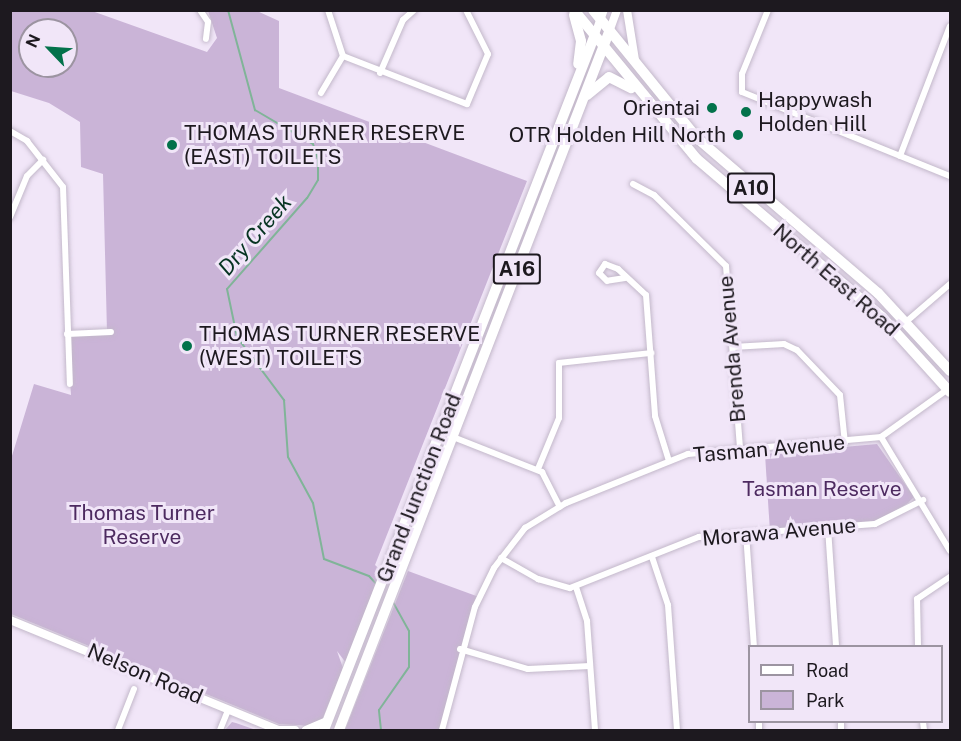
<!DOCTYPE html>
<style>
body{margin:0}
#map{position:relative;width:961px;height:741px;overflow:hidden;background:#f1e6f8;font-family:"Public Sans",sans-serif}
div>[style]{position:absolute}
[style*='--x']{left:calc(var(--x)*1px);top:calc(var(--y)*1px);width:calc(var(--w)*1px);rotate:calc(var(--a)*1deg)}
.green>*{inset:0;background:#cab4d7}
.stream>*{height:2px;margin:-1px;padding:0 1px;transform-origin:1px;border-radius:1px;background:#80b498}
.roads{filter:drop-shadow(0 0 2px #c3b8ca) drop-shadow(0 0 2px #c3b8ca)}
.street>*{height:6px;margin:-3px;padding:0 3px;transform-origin:3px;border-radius:3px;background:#fff}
.secondary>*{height:8px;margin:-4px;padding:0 4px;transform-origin:4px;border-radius:4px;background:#fff}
.highway>*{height:10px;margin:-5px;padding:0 5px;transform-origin:5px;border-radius:5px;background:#fff}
.dots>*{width:16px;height:16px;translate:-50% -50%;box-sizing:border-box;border:3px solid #f1e6f8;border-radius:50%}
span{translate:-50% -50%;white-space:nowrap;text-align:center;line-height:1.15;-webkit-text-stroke:6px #f1e6f8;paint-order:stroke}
.shield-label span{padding:2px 4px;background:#f1e6f8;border:2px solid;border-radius:4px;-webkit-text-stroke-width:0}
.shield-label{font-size:20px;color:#1d191f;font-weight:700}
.poi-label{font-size:21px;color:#1d191f}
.left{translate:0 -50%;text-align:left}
.right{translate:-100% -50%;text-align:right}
.street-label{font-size:21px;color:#1d191f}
.park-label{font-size:21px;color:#4d2a60}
.water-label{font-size:22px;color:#073422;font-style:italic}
.frame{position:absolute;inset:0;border:12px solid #1d191f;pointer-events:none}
.legend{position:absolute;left:748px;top:645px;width:195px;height:78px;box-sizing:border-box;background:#f1e6f8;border:2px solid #9c94a1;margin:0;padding:8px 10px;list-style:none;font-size:18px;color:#1d191f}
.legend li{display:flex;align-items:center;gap:12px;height:30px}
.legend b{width:30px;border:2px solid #9c94a1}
.north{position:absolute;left:18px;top:18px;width:60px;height:60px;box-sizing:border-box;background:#f1e6f8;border:2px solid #9c94a1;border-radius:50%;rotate:295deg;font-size:16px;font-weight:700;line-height:24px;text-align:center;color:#1d191f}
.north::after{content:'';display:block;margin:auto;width:21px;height:27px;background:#03724b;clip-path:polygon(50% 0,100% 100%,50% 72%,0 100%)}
</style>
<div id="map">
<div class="green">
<i style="clip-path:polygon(evenodd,10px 11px,92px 11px,207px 52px,217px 38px,208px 11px,257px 11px,279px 21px,279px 88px,527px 181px,375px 565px,385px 574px,349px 667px,337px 651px,343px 668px,322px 720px,312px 726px,279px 724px,11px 614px,11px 459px,34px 384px,71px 395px,67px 334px,107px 332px,103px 174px,81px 167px,80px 122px,49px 103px,11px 91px,10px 11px,30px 30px,66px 30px,66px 66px,30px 66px,30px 30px)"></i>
<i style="clip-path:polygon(877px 444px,914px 497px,908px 503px,875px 524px,770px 532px,765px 454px)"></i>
<i style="clip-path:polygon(408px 571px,479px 597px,439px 730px,345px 730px)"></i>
<i style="clip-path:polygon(232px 722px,236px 723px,256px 730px,225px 730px)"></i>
</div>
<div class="stream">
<i style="--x:228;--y:10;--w:104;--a:74.9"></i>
<i style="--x:255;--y:110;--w:67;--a:30.4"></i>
<i style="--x:313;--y:144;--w:16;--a:72"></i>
<i style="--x:318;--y:159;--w:21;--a:90"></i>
<i style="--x:318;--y:180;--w:21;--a:121"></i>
<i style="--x:307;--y:198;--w:121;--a:131.3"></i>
<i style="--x:227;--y:289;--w:49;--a:78.2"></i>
<i style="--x:237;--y:337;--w:79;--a:53.3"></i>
<i style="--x:284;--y:400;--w:57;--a:86"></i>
<i style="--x:288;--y:457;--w:52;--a:61.5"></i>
<i style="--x:313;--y:503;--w:57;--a:78.9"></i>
<i style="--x:324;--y:559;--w:48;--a:20.7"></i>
<i style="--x:369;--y:576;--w:12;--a:48"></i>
<i style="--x:381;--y:730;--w:20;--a:-96"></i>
<i style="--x:379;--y:710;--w:52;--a:-55.1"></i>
<i style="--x:409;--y:667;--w:36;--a:-90"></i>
<i style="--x:409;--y:631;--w:33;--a:-119"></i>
</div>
<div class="roads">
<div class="street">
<i style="--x:200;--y:10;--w:14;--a:56"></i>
<i style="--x:208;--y:22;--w:17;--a:97"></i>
<i style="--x:768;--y:10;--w:69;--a:112.1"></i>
<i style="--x:742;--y:74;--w:18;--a:90"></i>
<i style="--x:742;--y:92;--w:224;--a:22"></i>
<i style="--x:343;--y:56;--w:133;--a:21.2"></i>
<i style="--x:467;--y:104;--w:54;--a:-67.2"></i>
<i style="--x:488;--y:54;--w:49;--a:-116.6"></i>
<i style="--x:380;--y:73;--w:58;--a:-66.5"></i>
<i style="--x:403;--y:20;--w:15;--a:-42"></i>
<i style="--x:321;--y:93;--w:43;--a:-59.3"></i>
<i style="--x:343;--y:56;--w:48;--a:-108.1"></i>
<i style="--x:10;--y:131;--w:20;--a:30"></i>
<i style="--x:27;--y:141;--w:58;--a:52"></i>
<i style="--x:63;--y:187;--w:197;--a:88"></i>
<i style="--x:900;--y:156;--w:139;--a:-69"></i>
<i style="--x:633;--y:184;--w:24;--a:28"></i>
<i style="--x:654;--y:195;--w:101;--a:44.6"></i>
<i style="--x:726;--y:266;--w:184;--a:85.6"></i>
<i style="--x:10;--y:217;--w:44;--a:-67.5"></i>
<i style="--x:27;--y:176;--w:23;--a:-45"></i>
<i style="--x:625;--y:278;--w:18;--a:171"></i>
<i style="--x:607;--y:281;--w:11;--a:-135"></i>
<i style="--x:599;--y:273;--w:11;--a:-56"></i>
<i style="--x:605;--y:264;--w:14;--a:21"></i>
<i style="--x:618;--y:269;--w:38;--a:43"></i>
<i style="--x:646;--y:295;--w:121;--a:85.7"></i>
<i style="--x:655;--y:416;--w:47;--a:72.7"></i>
<i style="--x:907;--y:321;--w:57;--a:-40.7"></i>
<i style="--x:67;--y:334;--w:44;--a:-2.6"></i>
<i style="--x:733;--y:347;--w:51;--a:-3.4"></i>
<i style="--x:784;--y:344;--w:14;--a:25"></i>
<i style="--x:797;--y:350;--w:62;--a:46.3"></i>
<i style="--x:840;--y:395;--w:48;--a:84.1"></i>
<i style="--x:453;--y:437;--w:96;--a:21.5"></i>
<i style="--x:542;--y:472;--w:39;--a:63"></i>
<i style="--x:881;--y:437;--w:133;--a:58.8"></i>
<i style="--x:538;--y:469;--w:55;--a:-67.6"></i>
<i style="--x:559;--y:418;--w:55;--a:-90"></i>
<i style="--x:559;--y:363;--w:93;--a:-6.2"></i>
<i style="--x:828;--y:528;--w:118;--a:86.1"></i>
<i style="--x:746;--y:533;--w:113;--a:86"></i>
<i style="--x:652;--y:557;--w:51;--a:71.6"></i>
<i style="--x:668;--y:605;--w:125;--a:85.9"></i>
<i style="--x:501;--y:558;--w:43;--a:29.6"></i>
<i style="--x:538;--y:579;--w:33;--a:16"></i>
<i style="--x:570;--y:588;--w:139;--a:-21.6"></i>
<i style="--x:699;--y:537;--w:176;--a:-4.2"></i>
<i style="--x:875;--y:524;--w:54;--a:-26.6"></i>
<i style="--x:576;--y:587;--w:36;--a:72"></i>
<i style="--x:587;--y:621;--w:109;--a:85.8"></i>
<i style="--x:918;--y:646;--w:47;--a:-91.2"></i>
<i style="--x:917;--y:599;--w:40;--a:-34"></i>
<i style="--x:460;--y:649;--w:71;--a:16.4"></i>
<i style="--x:528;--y:669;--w:62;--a:-2.8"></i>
<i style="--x:759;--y:722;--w:8;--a:90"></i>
<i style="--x:841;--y:722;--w:8;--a:90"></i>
<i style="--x:923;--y:722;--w:8;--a:83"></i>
<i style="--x:118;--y:730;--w:44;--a:-68.7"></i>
<i style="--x:220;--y:730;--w:22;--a:-68"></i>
<i style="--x:442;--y:730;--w:127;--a:-75"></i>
<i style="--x:475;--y:607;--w:43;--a:-64"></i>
<i style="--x:494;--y:568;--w:51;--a:-52.2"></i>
<i style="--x:525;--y:528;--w:48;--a:-31.4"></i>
<i style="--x:566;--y:503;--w:131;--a:-21.9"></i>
<i style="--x:688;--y:454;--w:194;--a:-5"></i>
<i style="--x:881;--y:437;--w:82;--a:-35.6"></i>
</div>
<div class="secondary">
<i style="--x:627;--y:10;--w:51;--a:80.9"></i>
<i style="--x:609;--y:32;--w:23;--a:-70"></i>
<i style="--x:594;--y:37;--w:29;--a:-70"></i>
<i style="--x:10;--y:620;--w:290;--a:22.3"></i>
<i style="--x:277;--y:730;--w:18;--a:0"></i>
<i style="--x:306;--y:730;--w:23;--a:-23"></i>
</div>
<div class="highway">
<i style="--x:574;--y:10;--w:193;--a:50.5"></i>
<i style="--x:697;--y:159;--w:243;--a:40.5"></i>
<i style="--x:882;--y:317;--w:101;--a:47.8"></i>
<i style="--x:593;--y:10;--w:165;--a:50.9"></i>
<i style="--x:697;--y:138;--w:238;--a:40.6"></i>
<i style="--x:878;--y:293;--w:106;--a:47.3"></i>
<i style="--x:574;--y:15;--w:27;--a:75"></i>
<i style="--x:581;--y:41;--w:23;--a:97"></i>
<i style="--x:587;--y:95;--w:28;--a:-39"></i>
<i style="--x:609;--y:77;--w:25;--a:27"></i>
<i style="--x:324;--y:730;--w:744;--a:-68.71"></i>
<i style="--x:339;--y:730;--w:748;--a:-68.85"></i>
</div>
</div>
<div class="dots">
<i style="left:712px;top:108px;background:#03724b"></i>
<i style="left:746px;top:112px;background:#03724b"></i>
<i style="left:738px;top:135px;background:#03724b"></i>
<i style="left:172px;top:145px;background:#03724b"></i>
<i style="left:187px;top:346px;background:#03724b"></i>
</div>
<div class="shield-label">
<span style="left:751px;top:188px">A10</span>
<span style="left:517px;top:269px">A16</span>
</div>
<div class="poi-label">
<span class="left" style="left:758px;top:112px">Happywash<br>Holden Hill</span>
<span class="right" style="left:700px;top:108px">Orientai</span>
<span class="left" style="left:184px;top:145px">THOMAS TURNER RESERVE<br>(EAST) TOILETS</span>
<span class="right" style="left:726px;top:135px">OTR Holden Hill North</span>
<span class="left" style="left:199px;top:346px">THOMAS TURNER RESERVE<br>(WEST) TOILETS</span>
</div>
<div class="street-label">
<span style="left:836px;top:280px;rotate:41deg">North East Road</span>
<span style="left:732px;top:349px;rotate:-95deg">Brenda Avenue</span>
<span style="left:769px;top:449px;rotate:-5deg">Tasman Avenue</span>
<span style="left:419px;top:488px;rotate:-69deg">Grand Junction Road</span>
<span style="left:779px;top:532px;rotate:-5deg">Morawa Avenue</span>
<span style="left:145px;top:674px;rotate:23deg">Nelson Road</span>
</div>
<div class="park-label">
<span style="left:822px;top:489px">Tasman Reserve</span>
<span style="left:142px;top:525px">Thomas Turner<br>Reserve</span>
</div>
<div class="water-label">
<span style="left:255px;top:235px;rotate:-49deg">Dry Creek</span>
</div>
<div class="frame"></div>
<ul class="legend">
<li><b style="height:8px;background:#fff"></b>Road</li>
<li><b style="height:16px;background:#cab4d7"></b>Park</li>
</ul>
<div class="north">N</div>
</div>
